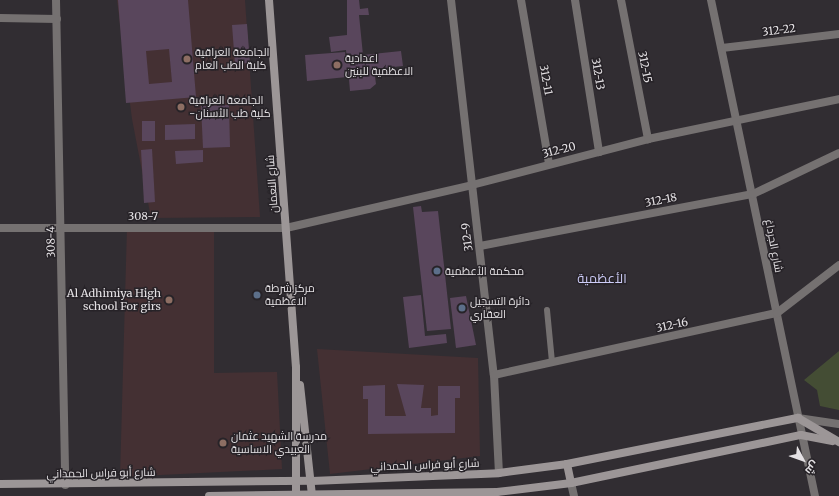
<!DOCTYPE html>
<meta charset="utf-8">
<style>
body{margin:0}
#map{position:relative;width:839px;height:496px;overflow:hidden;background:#312d32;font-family:Merriweather,Cairo,serif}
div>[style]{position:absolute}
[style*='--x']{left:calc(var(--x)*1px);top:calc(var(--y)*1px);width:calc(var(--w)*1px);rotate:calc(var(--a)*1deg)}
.education>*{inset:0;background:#443033}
.green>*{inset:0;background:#444d34}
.building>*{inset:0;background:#59465c}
.lane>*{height:6px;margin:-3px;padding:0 3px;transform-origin:3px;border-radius:3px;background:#757171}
.street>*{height:8px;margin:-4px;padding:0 4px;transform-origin:4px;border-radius:4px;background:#757171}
.secondary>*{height:8px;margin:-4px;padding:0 4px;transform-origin:4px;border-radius:4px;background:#9c9697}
.dots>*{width:11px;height:11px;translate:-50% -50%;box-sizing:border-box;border:2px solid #272328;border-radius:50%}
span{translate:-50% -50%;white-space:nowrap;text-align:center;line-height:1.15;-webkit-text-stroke:3px #272328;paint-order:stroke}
.street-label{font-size:11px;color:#e4e1e4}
.poi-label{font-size:11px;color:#e4e1e4}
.left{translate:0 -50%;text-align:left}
.right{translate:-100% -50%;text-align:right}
.quarter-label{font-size:13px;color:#cecdf8}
.north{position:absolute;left:783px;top:440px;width:40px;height:40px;-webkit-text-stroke:3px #272328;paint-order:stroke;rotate:131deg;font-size:11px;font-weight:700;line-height:16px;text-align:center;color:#e4e1e4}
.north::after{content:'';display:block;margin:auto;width:14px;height:18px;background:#e4e1e4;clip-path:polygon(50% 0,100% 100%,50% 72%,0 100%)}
</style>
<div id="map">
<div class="education">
<i style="clip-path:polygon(117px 0,245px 0,260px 217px,151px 218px,132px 119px)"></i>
<i style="clip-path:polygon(127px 227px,214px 227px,214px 373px,277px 372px,282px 469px,120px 477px)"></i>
<i style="clip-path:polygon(317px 349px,478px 358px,480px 456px,330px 474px)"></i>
</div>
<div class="green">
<i style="clip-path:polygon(839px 351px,839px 410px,820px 406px,817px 390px,804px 380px)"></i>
</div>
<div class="building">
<i style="clip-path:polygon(evenodd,118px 0,188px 0,196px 97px,126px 103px,118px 0,169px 49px,172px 82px,149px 84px,146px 51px,169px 49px)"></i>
<i style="clip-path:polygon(347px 0,359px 0,360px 9px,368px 8px,369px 15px,359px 15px,363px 55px,401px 51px,403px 66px,374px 69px,376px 84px,370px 89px,350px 91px,348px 68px,347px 77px,307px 81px,305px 55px,345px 52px,347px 60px,346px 50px,331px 52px,329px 37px,347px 35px)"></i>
<i style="clip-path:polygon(247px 24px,250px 63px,235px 64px,232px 25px)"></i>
<i style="clip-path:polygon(229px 105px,230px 147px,203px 148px,201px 106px)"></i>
<i style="clip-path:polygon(142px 121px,155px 121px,155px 141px,142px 141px)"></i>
<i style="clip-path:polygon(195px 124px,195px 139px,165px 140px,165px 125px)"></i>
<i style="clip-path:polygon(152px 149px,155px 202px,144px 203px,141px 150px)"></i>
<i style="clip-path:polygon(203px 150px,203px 162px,176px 164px,175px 151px)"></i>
<i style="clip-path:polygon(421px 206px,422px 212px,438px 211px,451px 329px,427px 331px,413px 207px)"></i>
<i style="clip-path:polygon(421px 295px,425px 336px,446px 334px,447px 343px,409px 348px,403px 297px)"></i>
<i style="clip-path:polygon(466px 296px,476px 345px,456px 348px,450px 298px)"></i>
<i style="clip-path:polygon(397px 384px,424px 385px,421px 408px,431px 408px,431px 416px,438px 415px,438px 386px,460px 386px,460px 398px,455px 398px,455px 433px,368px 434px,368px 399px,363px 399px,363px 386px,385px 385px,385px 416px,406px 416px)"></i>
</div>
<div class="lane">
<i style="--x:547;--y:310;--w:52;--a:84.5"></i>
</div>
<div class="street">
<i style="--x:56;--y:0;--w:485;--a:88.9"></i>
<i style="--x:451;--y:0;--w:377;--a:83.5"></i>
<i style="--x:494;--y:375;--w:98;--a:87.1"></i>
<i style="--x:521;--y:0;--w:166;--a:80.3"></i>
<i style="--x:575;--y:0;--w:154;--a:81"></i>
<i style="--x:621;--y:0;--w:142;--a:79"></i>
<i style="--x:711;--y:0;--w:507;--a:78.16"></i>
<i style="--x:0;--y:18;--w:57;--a:1"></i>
<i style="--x:722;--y:48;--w:118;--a:-6.8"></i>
<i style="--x:0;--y:228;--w:286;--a:0"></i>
<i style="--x:286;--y:228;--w:191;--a:-13"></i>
<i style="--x:472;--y:185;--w:182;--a:-14.6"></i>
<i style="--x:648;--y:139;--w:195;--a:-11.8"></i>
<i style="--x:480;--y:246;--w:278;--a:-10.8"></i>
<i style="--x:753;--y:194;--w:95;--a:-25.5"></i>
<i style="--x:494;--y:375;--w:290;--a:-12.4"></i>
<i style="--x:777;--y:313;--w:78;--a:-37.7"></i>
<i style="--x:798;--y:418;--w:41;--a:8.3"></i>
<i style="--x:571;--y:483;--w:13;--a:77"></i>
</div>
<div class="secondary">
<i style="--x:269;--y:0;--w:368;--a:85.8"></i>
<i style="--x:296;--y:367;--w:129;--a:90"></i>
<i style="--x:300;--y:385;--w:112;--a:83.8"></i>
<i style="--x:567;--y:464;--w:19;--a:78"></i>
<i style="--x:0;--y:484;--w:312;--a:-0.6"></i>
<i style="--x:312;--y:481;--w:187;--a:-2.4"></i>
<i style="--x:499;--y:473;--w:69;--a:-7.5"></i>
<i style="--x:567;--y:464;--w:236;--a:-11.3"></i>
<i style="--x:798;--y:418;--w:48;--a:30.3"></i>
<i style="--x:209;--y:496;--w:288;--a:-0.8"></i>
<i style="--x:497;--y:492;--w:75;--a:-6.9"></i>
<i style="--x:571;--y:483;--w:235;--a:-11.8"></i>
<i style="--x:801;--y:435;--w:32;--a:11"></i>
</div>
<div class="dots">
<i style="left:187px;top:59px;background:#8d6e63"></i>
<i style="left:337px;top:65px;background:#8d6e63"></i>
<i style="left:181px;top:107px;background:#8d6e63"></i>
<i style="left:437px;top:271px;background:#5c6f8a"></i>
<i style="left:257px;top:295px;background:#5c6f8a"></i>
<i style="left:169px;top:300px;background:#8d6e63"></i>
<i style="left:462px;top:308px;background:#5c6f8a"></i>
<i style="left:223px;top:443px;background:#8d6e63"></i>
</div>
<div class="street-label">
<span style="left:779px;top:30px;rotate:-7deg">312-22</span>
<span style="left:645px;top:67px;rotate:79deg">312-15</span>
<span style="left:598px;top:74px;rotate:81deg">312-13</span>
<span style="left:546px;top:80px;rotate:80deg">312-11</span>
<span style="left:559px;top:150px;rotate:-14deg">312-20</span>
<span style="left:272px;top:184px;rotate:-94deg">شارع النعمان</span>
<span style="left:661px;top:200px;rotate:-11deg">312-18</span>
<span style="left:143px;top:216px">308-7</span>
<span style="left:467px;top:237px;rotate:-97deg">312-9</span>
<span style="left:51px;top:242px;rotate:-91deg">308-4</span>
<span style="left:774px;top:246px;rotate:79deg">شارع الجرداغ</span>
<span style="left:672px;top:325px;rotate:-12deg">312-16</span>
<span style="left:425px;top:465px;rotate:-2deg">شارع أبو فراس الحمداني</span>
<span style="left:101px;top:473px;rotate:-1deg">شارع أبو فراس الحمداني</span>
</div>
<div class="poi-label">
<span class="left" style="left:195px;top:59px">الجامعة العراقية<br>كلية الطب العام</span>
<span class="left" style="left:345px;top:65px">اعدادية<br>الاعظمية للبنين</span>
<span class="left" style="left:189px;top:107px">الجامعة العراقية<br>-كلية طب الأسنان</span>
<span class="left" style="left:445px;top:271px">محكمة الأعظمية</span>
<span class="left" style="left:265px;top:295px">مركز شرطة<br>الاعظمية</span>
<span class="right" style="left:161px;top:300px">Al Adhimiya High<br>school For girs</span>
<span class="left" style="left:470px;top:308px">دائرة التسجيل<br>العقاري</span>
<span class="left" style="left:231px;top:443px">مدرسة الشهيد عثمان<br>العبيدي الاساسية</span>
</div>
<div class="quarter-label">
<span style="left:602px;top:279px">الأعظمية</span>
</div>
<div class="north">ش</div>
</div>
